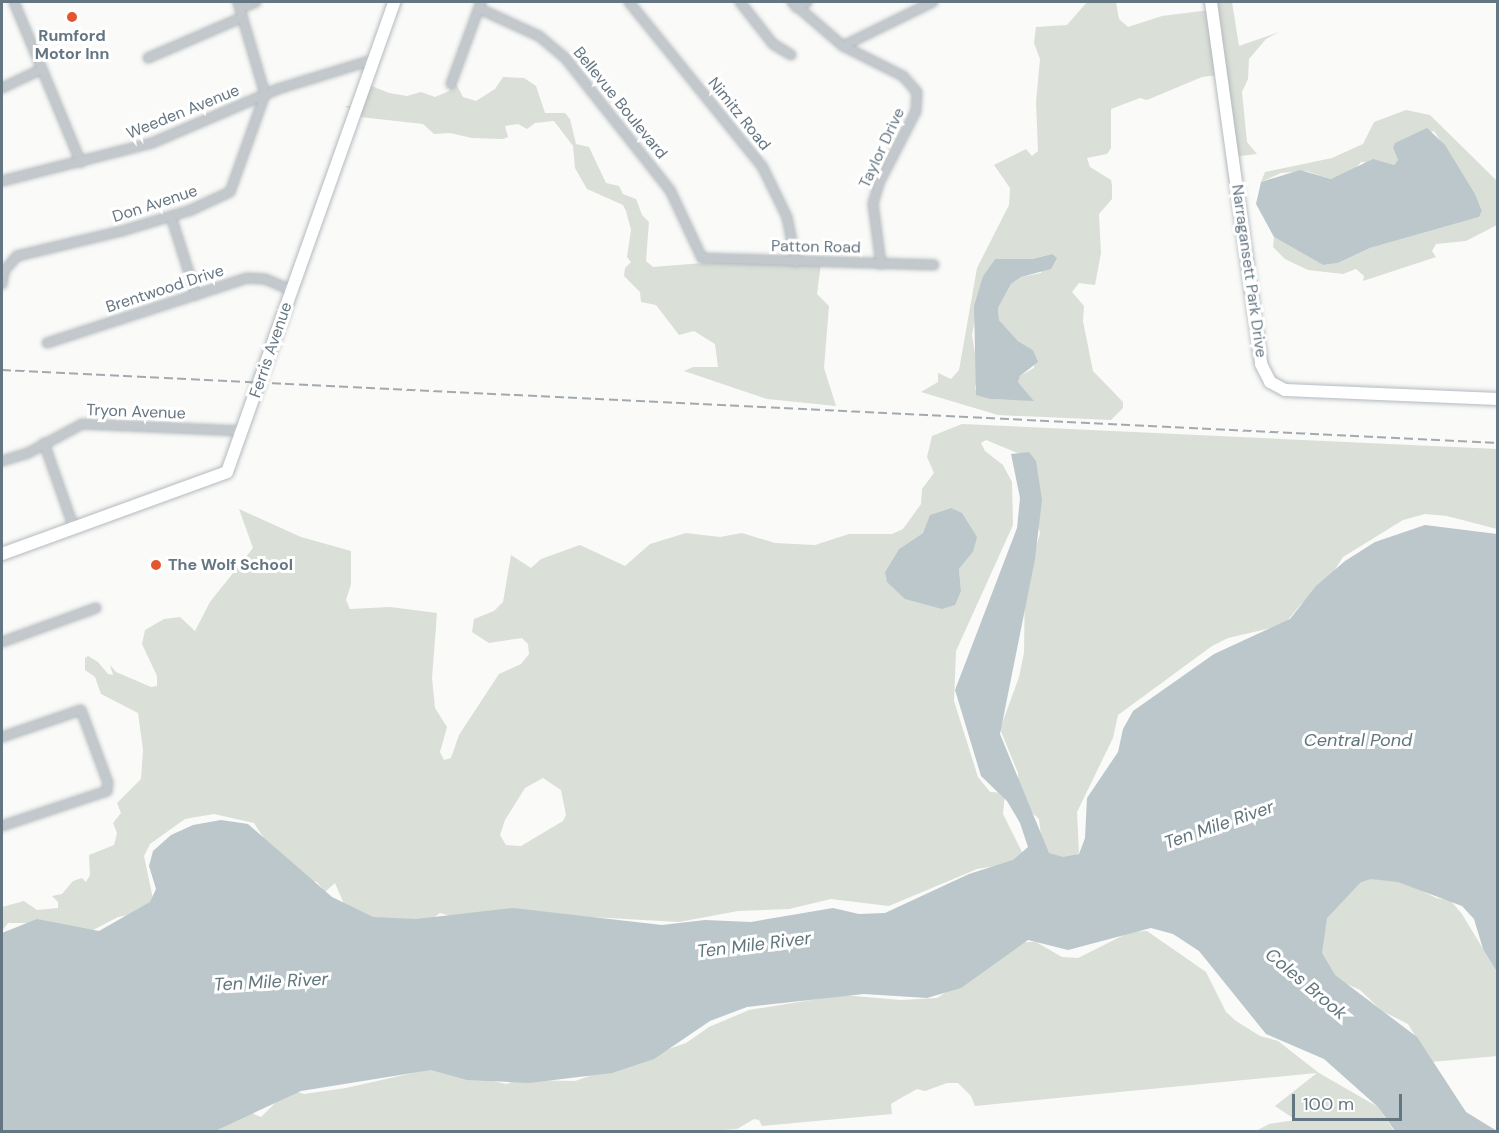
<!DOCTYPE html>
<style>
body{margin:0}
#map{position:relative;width:1499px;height:1133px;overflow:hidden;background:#fafaf8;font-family:"DM Sans",sans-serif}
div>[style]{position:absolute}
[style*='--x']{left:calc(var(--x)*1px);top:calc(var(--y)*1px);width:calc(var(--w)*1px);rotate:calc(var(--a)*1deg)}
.green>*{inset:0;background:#dadfd7}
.water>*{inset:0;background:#bbc7cb}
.roads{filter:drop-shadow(0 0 2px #b3babf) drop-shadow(0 0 2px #b3babf)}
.street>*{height:8px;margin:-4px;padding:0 4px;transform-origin:4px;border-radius:4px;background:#c3c8cc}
.secondary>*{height:12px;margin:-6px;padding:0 6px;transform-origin:6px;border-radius:6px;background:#fff}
.rail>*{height:2px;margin-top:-1px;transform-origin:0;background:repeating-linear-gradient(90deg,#a2aab0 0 9px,transparent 0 13.5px)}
.dots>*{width:16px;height:16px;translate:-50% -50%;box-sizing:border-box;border:3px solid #fff;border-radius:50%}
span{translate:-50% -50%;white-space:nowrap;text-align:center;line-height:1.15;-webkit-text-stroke:6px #fff;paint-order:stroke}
.poi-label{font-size:16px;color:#657683;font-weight:700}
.left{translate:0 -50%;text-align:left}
.street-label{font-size:16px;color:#657683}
.water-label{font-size:18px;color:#60757c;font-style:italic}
.frame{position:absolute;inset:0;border:3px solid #657683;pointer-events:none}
.scale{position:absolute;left:1292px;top:1094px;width:110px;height:27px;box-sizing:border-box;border:3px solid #657683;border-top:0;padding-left:8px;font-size:18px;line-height:21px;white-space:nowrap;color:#657683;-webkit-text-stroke:4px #fff;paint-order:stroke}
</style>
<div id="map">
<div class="green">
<i style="clip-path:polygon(evenodd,1087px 2px,1116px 2px,1119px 19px,1128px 27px,1162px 16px,1210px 10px,1211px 2px,1232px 2px,1239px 46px,1279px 32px,1266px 39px,1249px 59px,1248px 79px,1242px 92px,1247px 142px,1257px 154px,1231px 157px,1218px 75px,1202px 77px,1147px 100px,1140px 98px,1111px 109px,1111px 148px,1107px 154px,1087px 158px,1090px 167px,1111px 180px,1112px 186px,1112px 199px,1099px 214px,1101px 253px,1095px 285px,1079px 283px,1072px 292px,1084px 306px,1083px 321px,1093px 371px,1123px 402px,1123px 408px,1111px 420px,998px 415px,921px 392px,938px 382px,938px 373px,951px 379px,959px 370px,977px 268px,1009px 205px,1010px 188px,994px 165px,1026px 149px,1032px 156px,1038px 151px,1036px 102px,1040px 59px,1034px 43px,1036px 27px,1067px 25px,1087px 2px,1051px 254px,1041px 273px,1021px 277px,1011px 284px,998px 308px,999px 320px,1018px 341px,1033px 350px,1034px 368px,1020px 376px,1018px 382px,1033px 400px,990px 399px,975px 389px,978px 372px,972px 335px,983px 276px,995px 259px,1032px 259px,1051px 254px)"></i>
<i style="clip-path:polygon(503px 77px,524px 78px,536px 86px,545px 113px,565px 113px,570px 119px,576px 144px,589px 147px,606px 183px,619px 186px,623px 194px,636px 199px,642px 215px,649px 222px,646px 261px,653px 267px,716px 262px,821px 263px,817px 294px,829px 306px,824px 368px,836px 406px,767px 399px,684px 371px,693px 367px,718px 367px,715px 344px,694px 331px,679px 335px,656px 305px,641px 302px,640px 292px,624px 276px,625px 268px,631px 262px,627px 257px,631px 230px,626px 211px,623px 205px,587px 189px,575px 168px,573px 146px,554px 121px,535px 123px,527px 129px,518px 124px,505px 126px,508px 137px,503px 139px,472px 138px,450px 133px,434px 134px,423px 124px,360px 117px,345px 106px,352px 106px,362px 82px,389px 93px,407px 96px,421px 92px,435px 97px,449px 91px,454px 80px,463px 97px,476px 101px,495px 89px)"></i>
<i style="clip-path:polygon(1406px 110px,1430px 115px,1496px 180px,1497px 225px,1466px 241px,1436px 244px,1432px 251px,1436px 257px,1363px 281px,1364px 276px,1356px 269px,1343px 274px,1308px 270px,1285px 259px,1273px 247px,1274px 237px,1323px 265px,1338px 263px,1370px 248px,1479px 217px,1482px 211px,1475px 194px,1434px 131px,1393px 148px,1398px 160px,1394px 165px,1361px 162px,1352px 172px,1331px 179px,1306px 171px,1281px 173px,1261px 182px,1265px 172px,1332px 158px,1363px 144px,1374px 122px)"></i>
<i style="clip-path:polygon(evenodd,962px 424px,1497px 449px,1497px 529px,1447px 516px,1425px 514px,1403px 520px,1343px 557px,1324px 587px,1301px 604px,1284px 625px,1228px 638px,1212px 646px,1118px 715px,1113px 738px,1077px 812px,1079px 853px,1071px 858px,1053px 859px,1042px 845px,1039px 819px,1019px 801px,1018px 773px,1000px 729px,1019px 677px,1024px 653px,1025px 587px,1040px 533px,1020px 454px,986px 440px,981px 443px,985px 451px,1003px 465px,1012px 482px,1013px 525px,956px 651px,954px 701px,978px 777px,990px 792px,1005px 793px,1003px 814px,1024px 856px,1007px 864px,977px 869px,889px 906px,831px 899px,789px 909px,738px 911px,679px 922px,573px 916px,454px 917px,440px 913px,417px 929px,347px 911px,335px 883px,325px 892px,317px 882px,302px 879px,270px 848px,254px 823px,214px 814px,185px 819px,150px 844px,144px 856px,153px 899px,147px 912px,118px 917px,93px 930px,23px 923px,8px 923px,2px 931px,2px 907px,24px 901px,37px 910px,58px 908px,58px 902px,52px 896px,62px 894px,73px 881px,82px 878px,86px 882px,90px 875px,89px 855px,114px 845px,117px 833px,113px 823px,121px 813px,117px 803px,141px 779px,143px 750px,138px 713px,101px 694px,95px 677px,85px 670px,85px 658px,88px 656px,98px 662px,108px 674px,113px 675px,110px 665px,116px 672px,151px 687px,157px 686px,157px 676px,142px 644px,145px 630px,164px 619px,180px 617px,195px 631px,210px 602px,253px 548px,239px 509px,301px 537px,351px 551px,351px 584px,346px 600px,350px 609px,390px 607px,437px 613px,432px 678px,435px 708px,447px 727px,440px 752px,444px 760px,451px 758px,459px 735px,499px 674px,521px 664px,529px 654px,528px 644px,522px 638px,489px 643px,472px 632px,474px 619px,494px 611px,503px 602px,511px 555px,531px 568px,541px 559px,580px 545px,625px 566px,650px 544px,686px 533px,720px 537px,742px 533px,775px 543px,815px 545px,849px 534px,892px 534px,903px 529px,921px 504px,922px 489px,934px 473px,927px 457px,932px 436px,962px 424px,951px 508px,973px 552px,959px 569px,961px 591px,885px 572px,899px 549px,923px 533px,931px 515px,951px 508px,962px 424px,543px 778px,561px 790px,566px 815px,563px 821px,521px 846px,506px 845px,500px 835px,505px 820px,525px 788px,543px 778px)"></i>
<i style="clip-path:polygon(1365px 876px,1405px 882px,1436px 898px,1450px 900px,1462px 914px,1497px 972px,1497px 1056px,1431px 1062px,1408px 1024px,1382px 1011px,1360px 990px,1331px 977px,1315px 958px,1320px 915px)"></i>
<i style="clip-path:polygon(1147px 931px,1206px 972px,1226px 1012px,1236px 1021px,1260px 1036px,1278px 1041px,1319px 1073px,1378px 1107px,1394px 1131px,1256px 1131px,1269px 1124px,1296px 1120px,1275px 1106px,1317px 1073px,975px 1106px,971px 1096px,958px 1083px,947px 1083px,925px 1091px,917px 1089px,899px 1099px,891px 1104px,892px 1114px,762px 1126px,759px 1120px,754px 1119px,737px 1129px,708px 1131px,199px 1132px,245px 1110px,261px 1117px,289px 1089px,304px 1094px,346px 1088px,435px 1068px,506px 1084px,518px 1080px,575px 1081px,686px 1043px,709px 1027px,749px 1010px,842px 995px,901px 1000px,937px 998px,1023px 942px,1036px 942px,1062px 957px,1078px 958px,1130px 932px)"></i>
</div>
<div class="water">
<i style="clip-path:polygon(1427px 128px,1445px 145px,1475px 194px,1482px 211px,1479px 217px,1370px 248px,1338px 263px,1323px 265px,1274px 237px,1256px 204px,1261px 182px,1300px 170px,1331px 179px,1373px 159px,1394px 165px,1398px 160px,1393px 148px,1395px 143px)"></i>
<i style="clip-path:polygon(1052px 254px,1057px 258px,1051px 269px,1021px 277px,1011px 284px,998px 308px,999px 320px,1018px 341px,1033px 350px,1038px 362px,1020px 376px,1018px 382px,1034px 401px,990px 399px,976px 395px,974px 306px,983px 276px,995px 259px,1032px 259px)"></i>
<i style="clip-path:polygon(1029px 452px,1036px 461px,1042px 500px,1035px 559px,1000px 734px,1049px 853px,1063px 857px,1079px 854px,1085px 838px,1087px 798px,1118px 752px,1123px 729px,1133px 711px,1214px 654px,1290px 619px,1316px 586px,1345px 561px,1375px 542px,1425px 525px,1497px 534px,1497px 972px,1483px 949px,1474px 919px,1462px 906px,1398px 882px,1371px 879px,1361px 882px,1327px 918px,1322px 953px,1335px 975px,1417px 1037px,1466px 1112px,1497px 1131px,1395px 1131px,1378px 1107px,1324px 1059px,1266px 1034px,1199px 951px,1173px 934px,1151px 928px,1068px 950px,1028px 940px,961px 988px,927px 998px,864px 994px,747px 1007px,710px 1021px,654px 1059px,612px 1073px,529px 1083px,467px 1080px,431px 1070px,301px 1091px,215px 1131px,2px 1131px,2px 933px,37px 919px,99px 931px,150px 902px,156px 889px,149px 866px,153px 851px,171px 835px,193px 825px,221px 820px,248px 824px,332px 897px,373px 917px,416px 919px,513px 908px,662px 925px,705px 920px,751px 922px,833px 908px,859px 914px,885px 913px,969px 874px,1013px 860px,1028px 847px,1020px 823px,1007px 801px,981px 776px,955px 690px,1017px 528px,1020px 498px,1011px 454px)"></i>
<i style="clip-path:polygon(951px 508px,962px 513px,977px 537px,973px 552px,959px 569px,961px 591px,955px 605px,942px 609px,905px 599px,887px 582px,885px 572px,899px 549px,923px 533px,930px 515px)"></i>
</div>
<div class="roads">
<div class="street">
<i style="--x:14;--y:2;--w:174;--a:67.4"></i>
<i style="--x:629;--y:2;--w:211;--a:51"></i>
<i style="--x:762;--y:166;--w:57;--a:63.9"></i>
<i style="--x:787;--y:217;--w:46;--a:78.7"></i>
<i style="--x:740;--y:2;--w:53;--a:51.8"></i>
<i style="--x:773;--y:44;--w:21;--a:31"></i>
<i style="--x:792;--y:2;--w:67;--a:40.8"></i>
<i style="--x:843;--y:46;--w:67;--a:26.6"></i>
<i style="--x:903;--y:76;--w:21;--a:49"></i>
<i style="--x:917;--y:92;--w:19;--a:93"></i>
<i style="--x:916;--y:111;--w:81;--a:117.2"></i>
<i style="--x:879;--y:183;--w:22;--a:106"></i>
<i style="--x:873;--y:204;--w:61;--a:82.4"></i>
<i style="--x:796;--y:7;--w:12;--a:-24"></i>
<i style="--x:241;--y:8;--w:16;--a:-22"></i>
<i style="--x:480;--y:9;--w:65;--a:24.6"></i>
<i style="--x:539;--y:36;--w:35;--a:40"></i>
<i style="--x:566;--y:59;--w:167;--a:51.6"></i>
<i style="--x:670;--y:190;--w:75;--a:64.8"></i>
<i style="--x:702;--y:258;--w:232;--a:1.7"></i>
<i style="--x:843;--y:46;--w:100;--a:-26.1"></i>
<i style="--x:148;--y:58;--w:103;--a:-23.3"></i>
<i style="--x:451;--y:84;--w:87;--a:-69.9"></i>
<i style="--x:2;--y:88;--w:44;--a:-25.4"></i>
<i style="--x:2;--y:181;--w:155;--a:-14.2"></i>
<i style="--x:152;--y:143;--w:137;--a:-23.2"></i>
<i style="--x:278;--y:89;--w:98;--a:-17.1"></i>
<i style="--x:171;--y:216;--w:83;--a:72.4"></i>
<i style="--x:2;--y:284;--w:13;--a:-81"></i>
<i style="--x:4;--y:271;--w:20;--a:-49"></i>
<i style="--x:17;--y:256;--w:108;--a:-13.4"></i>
<i style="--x:122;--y:231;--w:72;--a:-16.9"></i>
<i style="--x:191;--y:210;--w:43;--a:-24.8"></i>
<i style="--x:230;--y:192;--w:104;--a:-70.3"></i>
<i style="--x:265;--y:94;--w:96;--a:-106.4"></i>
<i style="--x:47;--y:343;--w:210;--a:-18"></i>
<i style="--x:247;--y:278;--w:18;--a:3"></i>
<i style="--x:265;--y:279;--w:28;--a:23"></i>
<i style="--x:44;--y:443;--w:90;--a:70.6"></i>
<i style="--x:2;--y:461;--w:27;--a:-17"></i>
<i style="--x:28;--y:453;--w:61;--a:-28.2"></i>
<i style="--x:82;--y:424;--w:160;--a:2.5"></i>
<i style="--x:2;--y:642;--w:100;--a:-19.9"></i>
<i style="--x:2;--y:737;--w:83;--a:-18.9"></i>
<i style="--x:81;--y:710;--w:78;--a:69.7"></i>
<i style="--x:108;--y:783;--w:8;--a:97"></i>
<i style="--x:107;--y:791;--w:111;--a:161.6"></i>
</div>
<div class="secondary">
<i style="--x:1211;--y:2;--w:365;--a:82.1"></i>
<i style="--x:1261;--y:364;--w:20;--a:63"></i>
<i style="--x:1270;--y:382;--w:17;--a:28"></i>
<i style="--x:1285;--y:390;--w:213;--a:2.4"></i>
<i style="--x:2;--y:554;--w:239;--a:-20"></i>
<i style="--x:227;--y:472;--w:499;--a:-70.4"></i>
</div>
</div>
<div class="rail">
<i style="--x:2;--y:370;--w:1498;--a:2.79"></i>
</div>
<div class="dots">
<i style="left:72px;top:17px;background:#e4572e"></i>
<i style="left:156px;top:565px;background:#e4572e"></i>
</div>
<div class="poi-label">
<span style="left:72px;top:45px">Rumford<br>Motor Inn</span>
<span class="left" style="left:168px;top:565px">The Wolf School</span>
</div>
<div class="street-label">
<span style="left:620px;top:103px;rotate:51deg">Bellevue Boulevard</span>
<span style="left:183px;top:112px;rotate:-22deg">Weeden Avenue</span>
<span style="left:739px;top:114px;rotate:51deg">Nimitz Road</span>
<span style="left:882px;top:148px;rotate:-65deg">Taylor Drive</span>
<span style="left:155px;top:204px;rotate:-18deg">Don Avenue</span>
<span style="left:816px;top:247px;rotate:1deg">Patton Road</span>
<span style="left:1249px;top:271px;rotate:82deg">Narragansett Park Drive</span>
<span style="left:165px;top:289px;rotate:-18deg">Brentwood Drive</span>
<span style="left:271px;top:350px;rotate:-71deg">Ferris Avenue</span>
<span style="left:136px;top:412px;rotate:2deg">Tryon Avenue</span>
</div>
<div class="water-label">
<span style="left:1358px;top:740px">Central Pond</span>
<span style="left:1219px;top:825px;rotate:-19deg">Ten Mile River</span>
<span style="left:754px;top:945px;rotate:-7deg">Ten Mile River</span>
<span style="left:271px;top:982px;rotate:-3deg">Ten Mile River</span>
<span style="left:1306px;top:984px;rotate:40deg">Coles Brook</span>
</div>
<div class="frame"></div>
<div class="scale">100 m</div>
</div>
